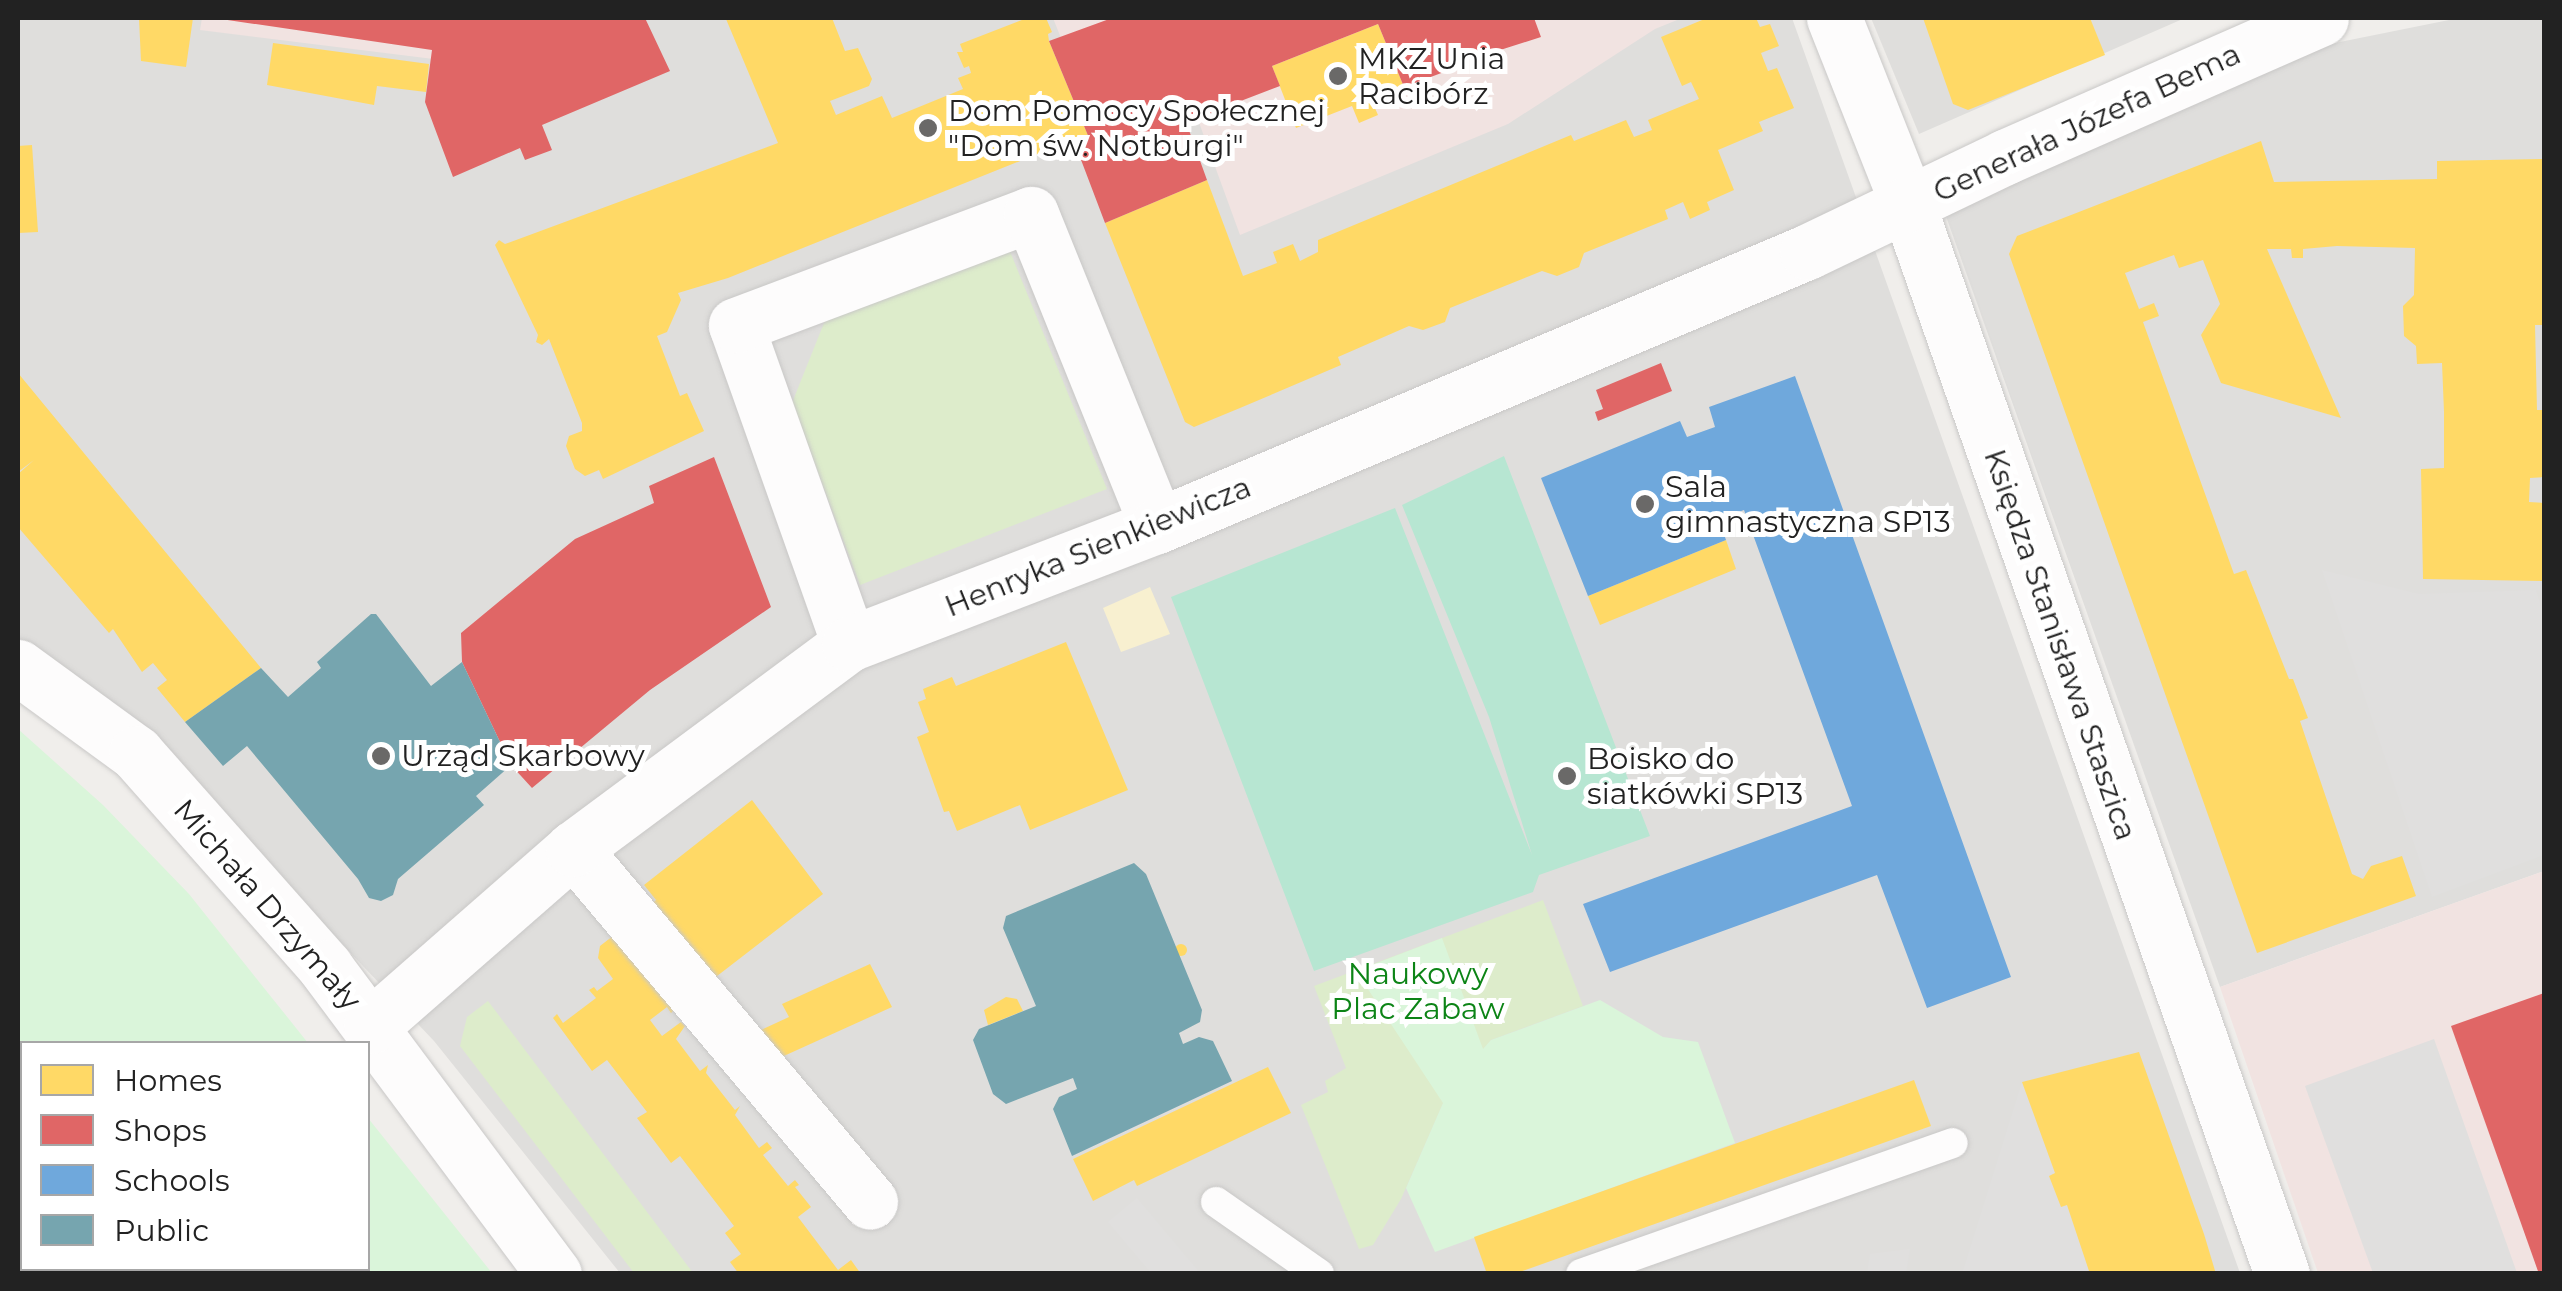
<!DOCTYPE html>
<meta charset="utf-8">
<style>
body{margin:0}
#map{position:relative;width:2562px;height:1291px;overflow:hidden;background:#f0eeeb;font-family:Montserrat,sans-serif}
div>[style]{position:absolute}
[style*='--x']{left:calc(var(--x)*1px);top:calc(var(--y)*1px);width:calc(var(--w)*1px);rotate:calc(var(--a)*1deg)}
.residential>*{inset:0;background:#dfdedc}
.commercial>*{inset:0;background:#f1e3e1}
.grass>*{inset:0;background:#ddeccb}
.sand>*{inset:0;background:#f8f0d0}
.park>*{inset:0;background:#daf5da}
.pitch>*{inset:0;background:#b7e6d2}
.parking>*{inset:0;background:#e0dfde}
.homes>*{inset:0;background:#ffd966}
.round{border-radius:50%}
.shops>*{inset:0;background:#e06666}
.schools>*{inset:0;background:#6fa8dc}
.public>*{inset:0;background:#76a5af}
.roads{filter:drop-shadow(0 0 2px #c9c8c7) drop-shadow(0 0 2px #c9c8c7)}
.service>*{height:30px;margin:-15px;padding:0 15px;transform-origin:15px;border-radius:15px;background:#fdfcfc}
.minor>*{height:55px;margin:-27.5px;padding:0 27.5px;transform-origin:27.5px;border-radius:27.5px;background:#fdfcfc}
.dots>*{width:28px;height:28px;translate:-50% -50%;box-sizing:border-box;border:5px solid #fff;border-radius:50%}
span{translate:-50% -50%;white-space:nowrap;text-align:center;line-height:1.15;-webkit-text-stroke:10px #fff;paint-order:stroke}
.poi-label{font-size:30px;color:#222}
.left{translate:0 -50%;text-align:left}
.street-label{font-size:30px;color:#222}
.park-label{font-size:30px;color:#0c8416}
.frame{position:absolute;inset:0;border:20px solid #222;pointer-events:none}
.legend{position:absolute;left:20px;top:1041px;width:350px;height:230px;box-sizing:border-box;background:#fff;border:2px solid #a7a7a7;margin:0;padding:12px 18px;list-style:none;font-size:30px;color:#222}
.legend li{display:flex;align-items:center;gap:20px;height:50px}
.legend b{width:50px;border:2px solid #a7a7a7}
</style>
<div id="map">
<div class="residential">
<i style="clip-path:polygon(18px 18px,1792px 18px,2240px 1273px,620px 1273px,434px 1041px,148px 739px,18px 648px)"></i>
<i style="clip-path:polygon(1871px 18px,2185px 18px,1919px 134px)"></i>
<i style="clip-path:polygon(2544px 18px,2544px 871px,2220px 987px,1942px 205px,2325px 45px,2454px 19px)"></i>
</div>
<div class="commercial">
<i style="clip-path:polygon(202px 18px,547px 18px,538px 72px,200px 30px)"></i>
<i style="clip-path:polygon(1053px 18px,1682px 18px,1655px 29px,1508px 124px,1240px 235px,1193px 106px,1103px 143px)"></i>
<i style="clip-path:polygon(2544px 871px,2544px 1273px,2318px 1273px,2220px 987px)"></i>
</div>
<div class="grass">
<i style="clip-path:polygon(1009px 249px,1107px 489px,860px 585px,792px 403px,826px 318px)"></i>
<i style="clip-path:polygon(1543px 900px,1583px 1006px,1491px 1040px,1448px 1092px,1401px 1199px,1373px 1245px,1359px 1249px,1301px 1105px,1328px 1092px,1325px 1081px,1346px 1068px,1314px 986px)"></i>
<i style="clip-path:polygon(488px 1001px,693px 1273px,634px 1273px,460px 1046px,467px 1017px)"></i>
</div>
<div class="sand">
<i style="clip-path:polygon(1150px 587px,1170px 634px,1121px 652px,1103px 608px)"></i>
</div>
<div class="park">
<i style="clip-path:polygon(18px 729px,103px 805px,189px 894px,308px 1043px,22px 1044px,22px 1268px,368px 1268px,368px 1118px,492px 1273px,18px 1273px)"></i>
<i style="clip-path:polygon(1442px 938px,1483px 1049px,1491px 1040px,1600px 1000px,1663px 1037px,1698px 1042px,1735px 1143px,1435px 1252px,1406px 1188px,1443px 1103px,1356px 971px)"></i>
</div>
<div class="pitch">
<i style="clip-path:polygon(1504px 456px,1650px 836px,1539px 875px,1533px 892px,1314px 971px,1171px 597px,1395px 508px,1532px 855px,1489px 717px,1402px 505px)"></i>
</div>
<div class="parking">
<i style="clip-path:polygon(2322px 570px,2419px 594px,2536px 590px,2544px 617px,2544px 855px,2432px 897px)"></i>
<i style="clip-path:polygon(2434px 1039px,2517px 1273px,2373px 1273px,2305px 1086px)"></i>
<i style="clip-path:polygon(2022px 1082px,2067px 1205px,2090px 1273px,1962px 1274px)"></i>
<i style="clip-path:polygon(1137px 1198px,1200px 1273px,1151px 1273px,1108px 1222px)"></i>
<i style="clip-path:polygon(1910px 1249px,1906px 1273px,1867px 1273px,1870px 1254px)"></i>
</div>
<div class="homes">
<i style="clip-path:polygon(139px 18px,193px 18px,186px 67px,141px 61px)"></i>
<i style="clip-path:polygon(730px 18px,832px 18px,845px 51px,858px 48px,872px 79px,869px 86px,830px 101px,836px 115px,882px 96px,892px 118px,963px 89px,958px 78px,971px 73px,969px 66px,964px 68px,957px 52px,963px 52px,960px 44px,1027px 18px,1046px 18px,1052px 32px,1048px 34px,1049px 41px,1089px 138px,1076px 143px,1075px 139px,728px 278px,678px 293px,681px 300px,667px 332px,657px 336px,680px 396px,687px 393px,704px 431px,603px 479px,599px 470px,585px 476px,575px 469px,566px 446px,569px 436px,582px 431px,582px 423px,549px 339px,542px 345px,536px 342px,538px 335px,495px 245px,499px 240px,505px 244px,778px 143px,726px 19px)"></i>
<i style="clip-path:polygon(1707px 18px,1756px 18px,1760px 27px,1770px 24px,1779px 46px,1761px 53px,1768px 71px,1777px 68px,1794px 108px,1759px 122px,1763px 131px,1718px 150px,1734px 190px,1707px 202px,1710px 210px,1690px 219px,1683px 202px,1665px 210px,1668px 219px,1584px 253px,1579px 267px,1557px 276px,1542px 271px,1450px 308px,1445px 322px,1423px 330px,1409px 326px,1338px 357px,1341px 365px,1240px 408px,1194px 427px,1185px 422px,1105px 223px,1207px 180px,1243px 276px,1277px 263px,1273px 252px,1293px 244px,1300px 261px,1318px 252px,1318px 240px,1571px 135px,1574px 141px,1626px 120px,1634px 137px,1652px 130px,1648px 120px,1699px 99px,1691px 82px,1682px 86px,1661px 37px)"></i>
<i style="clip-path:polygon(1923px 18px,2090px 18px,2105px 55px,1968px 110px,1953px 104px)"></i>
<i style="clip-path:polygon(1378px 24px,1404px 87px,1371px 99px,1378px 115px,1359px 123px,1352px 106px,1296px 128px,1272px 66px)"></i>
<i style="clip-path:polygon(273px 43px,429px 64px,426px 92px,377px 86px,374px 105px,267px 85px)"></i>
<i style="clip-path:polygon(2261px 141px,2274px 182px,2437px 179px,2437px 161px,2544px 159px,2544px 325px,2535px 325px,2537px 410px,2544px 410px,2544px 477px,2530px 478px,2529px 502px,2544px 503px,2544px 581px,2423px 579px,2421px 469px,2444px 468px,2444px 412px,2442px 363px,2417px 364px,2416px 346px,2404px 336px,2403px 306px,2414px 295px,2415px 248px,2337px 246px,2303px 249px,2303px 258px,2292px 258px,2291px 249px,2267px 249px,2341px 418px,2221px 383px,2201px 335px,2220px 304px,2203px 260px,2179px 268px,2174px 255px,2125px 273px,2139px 309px,2154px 303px,2159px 316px,2143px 322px,2234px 574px,2246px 570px,2289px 679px,2293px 679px,2308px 718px,2300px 721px,2352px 874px,2363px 879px,2371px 866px,2402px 856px,2416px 896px,2257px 953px,2009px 254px,2017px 236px)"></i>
<i style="clip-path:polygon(32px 145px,38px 232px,18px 233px,18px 146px)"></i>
<i style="clip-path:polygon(18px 373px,261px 668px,185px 722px,157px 688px,167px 680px,153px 663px,142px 672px,113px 629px,109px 633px,18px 527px,18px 474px,34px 460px,18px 472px)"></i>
<i style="clip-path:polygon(1726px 540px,1736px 569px,1600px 625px,1588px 596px)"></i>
<i style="clip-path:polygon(1066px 642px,1128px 790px,1030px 830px,1020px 805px,957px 831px,949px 811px,944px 812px,917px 737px,929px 732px,918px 702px,926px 699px,923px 689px,952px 677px,956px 686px)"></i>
<i style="clip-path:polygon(752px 800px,823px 894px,708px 983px,649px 906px,656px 900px,644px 885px)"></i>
<i style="clip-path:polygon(618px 932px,675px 1009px,671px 1013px,667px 1007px,650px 1020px,662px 1036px,681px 1022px,685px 1026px,676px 1039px,700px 1071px,708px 1065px,706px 1073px,735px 1110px,740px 1106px,735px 1115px,759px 1148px,767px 1142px,772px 1148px,763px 1155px,788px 1186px,795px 1180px,799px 1185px,795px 1187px,811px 1207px,798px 1217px,838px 1270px,851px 1260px,861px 1274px,739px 1274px,730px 1262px,741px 1254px,725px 1233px,734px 1226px,680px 1156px,671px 1163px,637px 1118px,647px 1112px,607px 1060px,592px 1071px,553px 1018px,557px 1014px,563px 1023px,596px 998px,589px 990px,594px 987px,597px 991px,613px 979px,598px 958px,600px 946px)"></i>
<i class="round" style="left:1175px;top:944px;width:12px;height:12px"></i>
<i style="clip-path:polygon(870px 964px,892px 1007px,775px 1060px,761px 1030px,789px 1017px,782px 1004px)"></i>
<i style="clip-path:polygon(1006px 997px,1017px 999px,1023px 1011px,988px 1025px,984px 1010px)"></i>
<i style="clip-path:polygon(2139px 1052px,2204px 1234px,2216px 1274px,2090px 1274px,2067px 1205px,2061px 1207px,2049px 1176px,2055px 1173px,2022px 1082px)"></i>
<i style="clip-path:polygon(1268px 1067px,1291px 1113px,1137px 1186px,1134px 1180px,1093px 1201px,1073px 1159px)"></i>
<i style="clip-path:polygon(1914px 1080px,1931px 1126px,1514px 1274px,1487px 1274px,1474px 1237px)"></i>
</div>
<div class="shops">
<i style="clip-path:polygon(214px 18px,645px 18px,670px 71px,542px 125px,552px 150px,525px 160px,520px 148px,453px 177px,425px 102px,432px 50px)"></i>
<i style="clip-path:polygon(1112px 18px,1534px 18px,1541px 37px,1447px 67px,1444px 72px,1404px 87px,1378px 24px,1272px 66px,1280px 86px,1186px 122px,1207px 180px,1105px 223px,1075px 144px,1089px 138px,1049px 41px)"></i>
<i style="clip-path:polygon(1661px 363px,1672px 391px,1598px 421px,1595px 412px,1603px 409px,1596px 390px)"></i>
<i style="clip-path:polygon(714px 457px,771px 607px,650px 690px,532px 788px,511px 765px,462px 662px,461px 633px,575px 539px,654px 503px,649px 486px)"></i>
<i style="clip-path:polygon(2544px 993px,2544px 1274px,2539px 1274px,2451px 1026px)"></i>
</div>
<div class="schools">
<i style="clip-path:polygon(1795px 376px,2011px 977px,1927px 1008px,1877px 875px,1610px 972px,1583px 904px,1852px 806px,1744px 510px,1719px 519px,1726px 540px,1588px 596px,1541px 478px,1680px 421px,1687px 437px,1715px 427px,1709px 407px)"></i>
</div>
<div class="public">
<i style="clip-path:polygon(371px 614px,376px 614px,431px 686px,462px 662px,511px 765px,476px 796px,484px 805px,398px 879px,393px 895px,381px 901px,369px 898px,358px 879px,247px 746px,223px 766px,185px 722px,261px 668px,288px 697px,321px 668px,317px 662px)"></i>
<i style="clip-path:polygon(1134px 863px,1146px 874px,1202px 1010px,1200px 1022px,1179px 1033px,1183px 1044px,1199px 1037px,1213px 1041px,1232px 1081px,1072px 1156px,1053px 1109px,1059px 1097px,1077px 1089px,1073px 1078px,1006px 1104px,993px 1094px,973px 1040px,979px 1029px,1036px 1006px,1003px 928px,1006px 916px)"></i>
</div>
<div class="roads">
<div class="service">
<i style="--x:1216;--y:1202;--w:126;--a:35"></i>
<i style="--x:1581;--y:1274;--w:394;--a:-19.4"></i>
</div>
<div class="minor">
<i style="--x:1834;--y:18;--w:201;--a:68.4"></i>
<i style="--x:1908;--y:205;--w:1133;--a:70.72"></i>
<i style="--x:849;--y:644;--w:338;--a:-109.5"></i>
<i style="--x:736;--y:325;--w:315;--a:-20.6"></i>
<i style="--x:1031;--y:214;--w:336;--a:68"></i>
<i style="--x:18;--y:667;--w:146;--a:36.1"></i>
<i style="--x:136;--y:753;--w:286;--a:48.5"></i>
<i style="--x:325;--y:967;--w:383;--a:53.3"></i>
<i style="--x:573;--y:849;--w:461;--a:49.9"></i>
<i style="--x:371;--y:1026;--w:269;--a:-41.2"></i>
<i style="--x:573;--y:849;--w:344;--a:-36.6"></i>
<i style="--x:849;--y:644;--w:330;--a:-21"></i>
<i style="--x:1157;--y:526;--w:705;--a:-22.86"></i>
<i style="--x:1807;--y:252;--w:220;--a:-25.6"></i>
<i style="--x:2005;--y:157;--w:345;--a:-23.7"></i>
</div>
</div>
<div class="dots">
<i style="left:1338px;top:76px;background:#6a6968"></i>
<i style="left:928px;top:128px;background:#6a6968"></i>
<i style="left:1645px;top:504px;background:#6a6968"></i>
<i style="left:381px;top:756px;background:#6a6968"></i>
<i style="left:1567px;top:776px;background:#6a6968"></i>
</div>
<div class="poi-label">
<span class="left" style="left:1358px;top:76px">MKZ Unia<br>Racibórz</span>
<span class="left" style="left:948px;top:128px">Dom Pomocy Społecznej<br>"Dom św. Notburgi"</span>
<span class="left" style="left:1665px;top:504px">Sala<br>gimnastyczna SP13</span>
<span class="left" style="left:401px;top:756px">Urząd Skarbowy</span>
<span class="left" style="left:1587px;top:776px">Boisko do<br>siatkówki SP13</span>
</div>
<div class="street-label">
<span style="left:2087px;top:123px;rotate:-25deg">Generała Józefa Bema</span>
<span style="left:1098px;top:547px;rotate:-22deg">Henryka Sienkiewicza</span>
<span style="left:2060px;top:645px;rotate:71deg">Księdza Stanisława Staszica</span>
<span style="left:267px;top:905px;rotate:49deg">Michała Drzymały</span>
</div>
<div class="park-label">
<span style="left:1418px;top:991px">Naukowy<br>Plac Zabaw</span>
</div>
<div class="frame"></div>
<ul class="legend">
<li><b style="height:28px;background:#ffd966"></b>Homes</li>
<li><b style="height:28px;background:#e06666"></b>Shops</li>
<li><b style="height:28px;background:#6fa8dc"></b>Schools</li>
<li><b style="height:28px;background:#76a5af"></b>Public</li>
</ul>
</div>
